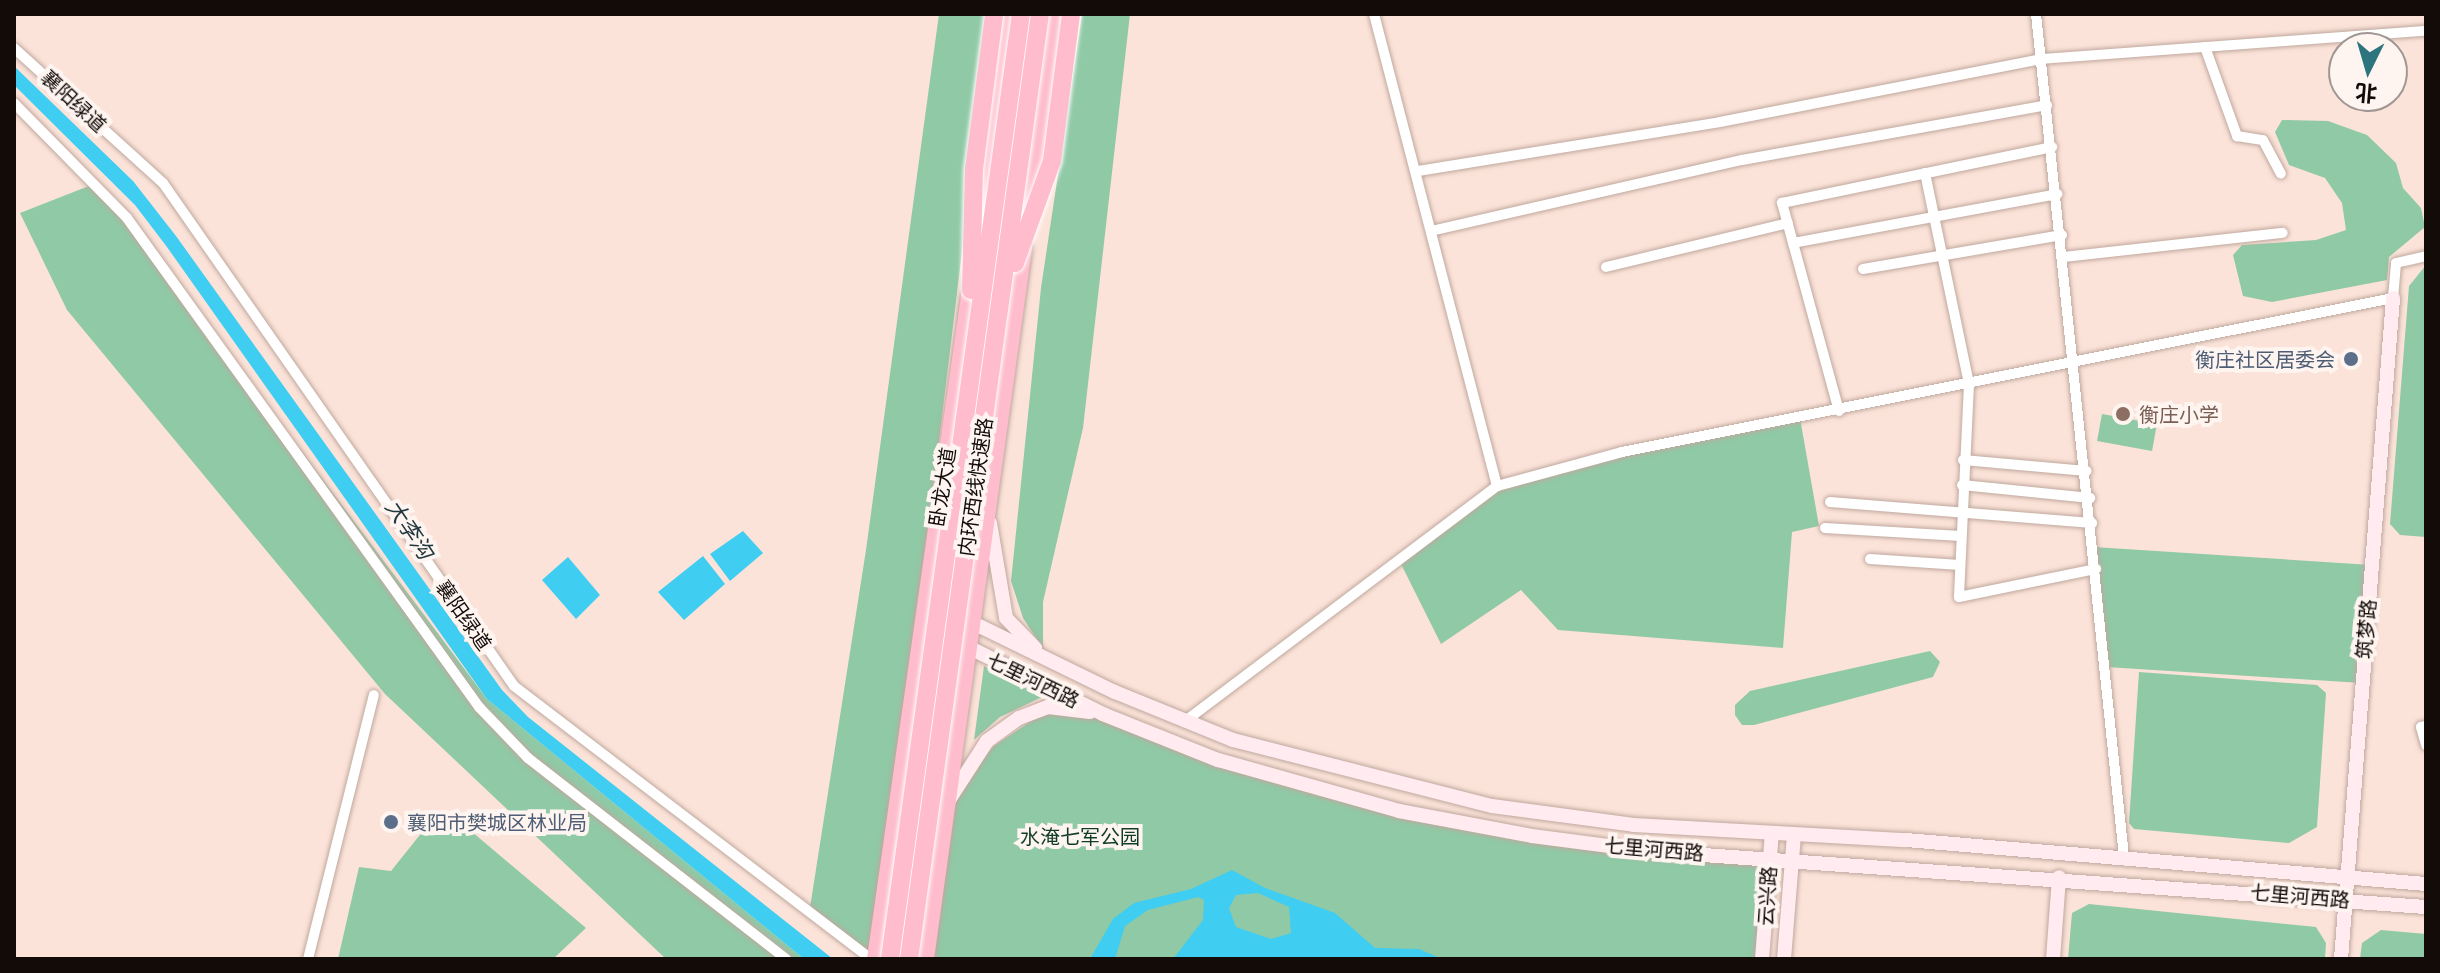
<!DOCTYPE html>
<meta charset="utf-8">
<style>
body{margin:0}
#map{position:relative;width:2440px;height:973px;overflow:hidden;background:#fce3d9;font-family:"Noto Sans","Noto Sans SC",sans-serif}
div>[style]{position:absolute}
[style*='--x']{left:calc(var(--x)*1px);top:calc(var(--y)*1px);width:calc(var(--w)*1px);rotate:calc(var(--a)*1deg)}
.green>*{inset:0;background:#90c9a6}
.water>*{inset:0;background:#3fcdf1}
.roads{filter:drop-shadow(0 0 2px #bfa89e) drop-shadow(0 0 2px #bfa89e)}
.street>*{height:10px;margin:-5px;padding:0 5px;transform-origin:5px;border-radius:5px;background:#fff}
.secondary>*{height:14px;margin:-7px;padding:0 7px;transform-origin:7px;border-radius:7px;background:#ffebf0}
.highway>*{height:18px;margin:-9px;padding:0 9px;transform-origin:9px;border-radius:9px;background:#febccc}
.bridges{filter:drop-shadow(0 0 2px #fff) drop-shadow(0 0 2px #fff)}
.highway-bridge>*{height:18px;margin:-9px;padding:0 9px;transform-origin:9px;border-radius:9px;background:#febccc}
.dots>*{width:22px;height:22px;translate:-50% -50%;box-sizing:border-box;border:4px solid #fef4f0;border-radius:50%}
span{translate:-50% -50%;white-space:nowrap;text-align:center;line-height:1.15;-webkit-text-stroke:8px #fef4f0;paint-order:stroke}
.street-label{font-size:20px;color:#120b08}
.service-label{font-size:20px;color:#4e5e75}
.right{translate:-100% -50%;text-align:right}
.left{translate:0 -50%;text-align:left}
.education-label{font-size:20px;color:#785e54}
.park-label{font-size:20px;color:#113c25}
.water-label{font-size:22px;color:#21383f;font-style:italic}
.frame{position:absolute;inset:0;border:16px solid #120b08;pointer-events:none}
.north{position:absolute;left:2328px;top:32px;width:80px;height:80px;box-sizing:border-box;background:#fef4f0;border:2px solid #a09793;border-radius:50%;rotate:185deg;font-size:22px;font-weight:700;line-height:32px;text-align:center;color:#120b08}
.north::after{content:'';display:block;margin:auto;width:28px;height:36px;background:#2d757e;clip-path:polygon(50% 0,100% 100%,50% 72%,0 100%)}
</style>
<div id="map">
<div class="green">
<i style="clip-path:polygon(939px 14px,991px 14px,876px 959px,809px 914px,866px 550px)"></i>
<i style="clip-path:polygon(1082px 14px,1130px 14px,1083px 428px,1043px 602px,1043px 649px,1023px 618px,1011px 581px,1041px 288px)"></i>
<i style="clip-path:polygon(2282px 120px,2328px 121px,2367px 135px,2396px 163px,2403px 188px,2421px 208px,2425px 227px,2389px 257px,2387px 280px,2272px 302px,2243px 296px,2233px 255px,2242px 245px,2316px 240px,2346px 230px,2342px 203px,2325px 178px,2289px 165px,2275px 132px)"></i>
<i style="clip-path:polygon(94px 184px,127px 218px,487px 699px,804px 959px,666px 959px,385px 694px,67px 310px,20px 213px)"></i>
<i style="clip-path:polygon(2426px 265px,2426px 537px,2400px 535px,2390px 524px,2409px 286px)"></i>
<i style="clip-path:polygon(2102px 414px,2157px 424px,2152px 451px,2097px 441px)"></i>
<i style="clip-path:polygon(1800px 418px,1819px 526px,1792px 532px,1783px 648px,1558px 630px,1521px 590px,1441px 644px,1399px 560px,1497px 486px,1622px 452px)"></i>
<i style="clip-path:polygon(2094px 547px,2371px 565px,2362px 683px,2106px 667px)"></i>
<i style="clip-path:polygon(1930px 651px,1940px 662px,1933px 677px,1754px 725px,1742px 725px,1735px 715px,1735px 705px,1750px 691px)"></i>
<i style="clip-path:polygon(984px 666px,1042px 697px,1000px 717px,974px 740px)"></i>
<i style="clip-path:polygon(2139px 672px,2317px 685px,2326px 693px,2317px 827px,2289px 843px,2134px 829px,2129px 823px)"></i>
<i style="clip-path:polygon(1058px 712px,1103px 714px,1218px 760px,1532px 836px,1770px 857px,1762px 959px,926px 959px,948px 801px,994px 746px,1034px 719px)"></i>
<i style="clip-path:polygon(427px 826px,471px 831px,586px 928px,553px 959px,338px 959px,359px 867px,391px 871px)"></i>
<i style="clip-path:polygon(2089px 904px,2316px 927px,2326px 943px,2325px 959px,2068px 959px,2072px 913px)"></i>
<i style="clip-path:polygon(2381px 930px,2426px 934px,2426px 959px,2360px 959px,2362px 943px)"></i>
</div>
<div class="water">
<i style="clip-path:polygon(14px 66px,133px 181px,176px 236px,502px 690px,528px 717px,833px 959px,804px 959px,487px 699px,167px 247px,135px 205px,14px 85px)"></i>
<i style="clip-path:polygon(743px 531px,763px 553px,730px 581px,710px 554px)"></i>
<i style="clip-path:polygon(703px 556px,725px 584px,684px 620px,658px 592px)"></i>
<i style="clip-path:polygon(568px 557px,600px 595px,576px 619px,542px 580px)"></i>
<i style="clip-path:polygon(evenodd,1232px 870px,1265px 888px,1335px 913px,1375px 948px,1419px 949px,1442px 959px,1173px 959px,1203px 920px,1204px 900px,1198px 897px,1148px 910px,1125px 926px,1115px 959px,1090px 959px,1113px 919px,1134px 903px,1191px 889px,1232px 870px,1258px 893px,1289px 907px,1291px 933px,1271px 939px,1236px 927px,1229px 908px,1236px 895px,1258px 893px)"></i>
</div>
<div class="roads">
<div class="street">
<i style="--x:1374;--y:14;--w:488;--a:75.4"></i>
<i style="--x:2036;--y:14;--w:848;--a:84.04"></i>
<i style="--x:2205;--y:47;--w:95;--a:70.2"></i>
<i style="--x:2237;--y:136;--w:26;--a:9"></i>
<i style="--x:2263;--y:140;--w:38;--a:62"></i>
<i style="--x:14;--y:48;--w:201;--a:42.2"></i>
<i style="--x:163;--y:183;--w:613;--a:55.09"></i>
<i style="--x:514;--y:686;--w:449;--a:37.4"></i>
<i style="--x:14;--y:103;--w:161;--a:45.5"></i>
<i style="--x:127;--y:218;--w:603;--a:54.25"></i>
<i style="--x:479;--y:707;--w:71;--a:46.1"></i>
<i style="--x:528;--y:758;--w:327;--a:37.9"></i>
<i style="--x:1418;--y:171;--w:306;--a:-9.2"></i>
<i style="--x:1720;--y:122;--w:327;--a:-11.1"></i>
<i style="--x:2041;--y:59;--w:386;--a:-4.2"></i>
<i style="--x:1925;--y:173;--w:216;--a:78.2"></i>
<i style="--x:1969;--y:384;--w:213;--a:92.7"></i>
<i style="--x:1959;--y:597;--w:140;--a:-11.6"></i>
<i style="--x:1431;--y:231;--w:319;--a:-12.9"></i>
<i style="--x:1742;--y:160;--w:310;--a:-10.2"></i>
<i style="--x:1793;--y:243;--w:269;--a:-10.5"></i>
<i style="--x:2064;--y:257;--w:220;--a:-6.3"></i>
<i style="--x:1606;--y:267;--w:187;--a:-13.6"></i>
<i style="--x:1863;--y:269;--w:202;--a:-9.7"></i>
<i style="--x:1839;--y:411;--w:216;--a:-105.3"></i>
<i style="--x:1782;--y:203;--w:276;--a:-11.7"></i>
<i style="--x:1963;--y:460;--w:124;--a:5.1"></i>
<i style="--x:1962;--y:485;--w:129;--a:5.8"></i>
<i style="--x:1830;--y:502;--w:263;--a:4.6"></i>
<i style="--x:1825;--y:528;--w:136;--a:3.4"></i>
<i style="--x:1870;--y:559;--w:90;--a:3.8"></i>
<i style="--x:1184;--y:722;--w:392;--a:-37"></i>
<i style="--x:1497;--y:486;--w:130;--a:-15.2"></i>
<i style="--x:1622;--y:452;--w:786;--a:-11.3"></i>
<i style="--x:2393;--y:298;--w:35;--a:-85"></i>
<i style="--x:2396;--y:263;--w:31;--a:-13"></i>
<i style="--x:2426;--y:726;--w:5;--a:169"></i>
<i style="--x:2421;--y:727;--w:19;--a:74"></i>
<i style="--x:308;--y:959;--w:272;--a:-76"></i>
</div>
<div class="secondary">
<i style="--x:990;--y:523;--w:96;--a:80.4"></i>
<i style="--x:1006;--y:618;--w:42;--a:46"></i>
<i style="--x:965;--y:619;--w:167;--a:26"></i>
<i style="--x:1115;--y:692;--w:127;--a:22.1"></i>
<i style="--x:1233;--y:740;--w:267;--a:14.3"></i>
<i style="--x:1492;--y:806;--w:143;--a:7.6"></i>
<i style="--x:1634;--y:825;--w:272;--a:3.2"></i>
<i style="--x:1906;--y:840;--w:522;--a:4.84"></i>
<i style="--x:960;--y:643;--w:160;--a:26.4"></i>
<i style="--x:1103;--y:714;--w:124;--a:21.8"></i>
<i style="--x:1218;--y:760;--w:188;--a:15.7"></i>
<i style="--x:1399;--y:811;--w:135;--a:10.6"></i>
<i style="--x:1532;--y:836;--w:117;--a:7.4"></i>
<i style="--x:1648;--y:851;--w:780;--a:4.12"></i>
<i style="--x:949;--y:800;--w:70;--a:-57.2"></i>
<i style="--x:987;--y:741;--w:39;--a:-36"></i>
<i style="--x:1019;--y:718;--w:31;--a:-21"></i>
<i style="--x:1048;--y:707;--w:42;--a:6.8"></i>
<i style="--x:1762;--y:959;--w:126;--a:-85.5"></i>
<i style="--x:1784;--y:959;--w:125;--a:-85.4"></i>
<i style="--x:2053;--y:959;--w:82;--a:-85.8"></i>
<i style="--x:2341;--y:959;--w:663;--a:-85.5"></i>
</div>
<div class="highway">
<i style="--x:1026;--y:219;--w:207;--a:-82.2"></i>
<i style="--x:979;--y:222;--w:210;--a:-82.9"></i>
<i style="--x:876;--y:959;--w:691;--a:-81.93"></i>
<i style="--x:925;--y:959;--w:718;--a:-82.15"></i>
</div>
</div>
<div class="bridges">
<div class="highway-bridge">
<i style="--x:1015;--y:263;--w:109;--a:-70.1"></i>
<i style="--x:1052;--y:161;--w:148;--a:-82.6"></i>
<i style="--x:971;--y:290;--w:121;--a:-88.6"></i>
<i style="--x:974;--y:169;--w:156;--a:-82.6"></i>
<i style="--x:890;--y:959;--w:954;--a:-82.11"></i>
<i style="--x:909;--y:959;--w:954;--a:-82.11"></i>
</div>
</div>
<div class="dots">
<i style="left:2351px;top:359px;background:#5c6f8a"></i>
<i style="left:2123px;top:414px;background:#8d6e63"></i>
<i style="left:391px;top:822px;background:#5c6f8a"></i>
</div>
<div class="street-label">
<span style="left:74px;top:101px;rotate:43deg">襄阳绿道</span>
<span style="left:942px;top:487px;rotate:-81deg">卧龙大道</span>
<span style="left:975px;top:487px;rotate:-82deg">内环西线快速路</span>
<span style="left:464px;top:615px;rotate:55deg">襄阳绿道</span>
<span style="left:2366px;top:629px;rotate:-85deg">筑梦路</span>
<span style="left:1033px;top:680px;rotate:26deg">七里河西路</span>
<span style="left:1654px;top:849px;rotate:5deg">七里河西路</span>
<span style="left:1767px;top:896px;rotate:-86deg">云兴路</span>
<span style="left:2300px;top:896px;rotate:5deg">七里河西路</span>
</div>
<div class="service-label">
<span class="right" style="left:2335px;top:359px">衡庄社区居委会</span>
<span class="left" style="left:407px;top:822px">襄阳市樊城区林业局</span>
</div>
<div class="education-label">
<span class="left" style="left:2139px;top:414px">衡庄小学</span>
</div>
<div class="park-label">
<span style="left:1080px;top:836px">水淹七军公园</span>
</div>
<div class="water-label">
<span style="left:410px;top:529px;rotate:56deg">大李沟</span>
</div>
<div class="frame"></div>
<div class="north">北</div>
</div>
